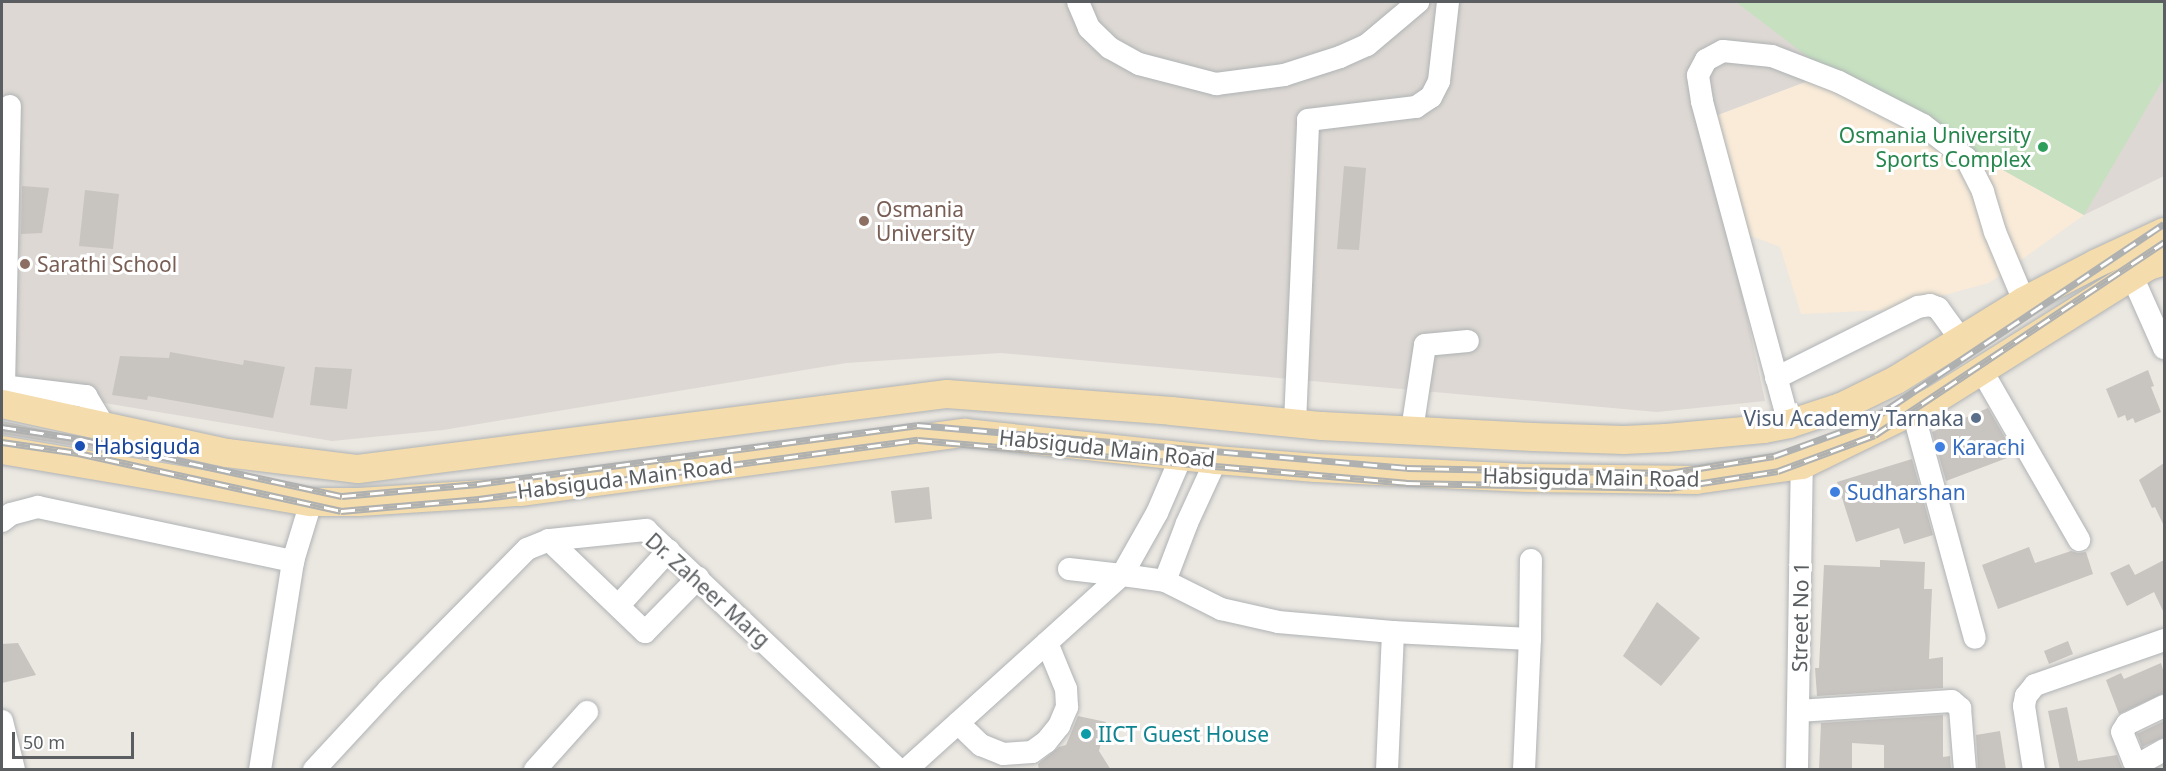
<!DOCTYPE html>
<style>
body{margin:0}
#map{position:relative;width:2166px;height:771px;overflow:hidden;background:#ebe7e1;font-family:"Noto Sans",sans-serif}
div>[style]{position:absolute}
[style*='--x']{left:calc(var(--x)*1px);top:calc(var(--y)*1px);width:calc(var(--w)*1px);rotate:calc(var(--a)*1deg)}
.commercial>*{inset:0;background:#f9ebd8}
.education>*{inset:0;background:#ddd8d3}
.green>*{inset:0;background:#c6e0c0}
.building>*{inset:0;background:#c8c4c0}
.roads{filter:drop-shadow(0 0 2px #afb3b5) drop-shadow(0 0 2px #afb3b5)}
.minor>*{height:22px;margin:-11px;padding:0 11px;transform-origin:11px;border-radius:11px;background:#fff}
.major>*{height:28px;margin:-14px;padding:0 14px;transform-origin:14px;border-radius:14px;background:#f5dcac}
.rail>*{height:7px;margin-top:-3.5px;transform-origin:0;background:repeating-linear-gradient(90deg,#fff 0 14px,#afb0b0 0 28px);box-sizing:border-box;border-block:2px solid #afb0b0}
.dots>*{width:16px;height:16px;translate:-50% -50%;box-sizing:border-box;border:3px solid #fff;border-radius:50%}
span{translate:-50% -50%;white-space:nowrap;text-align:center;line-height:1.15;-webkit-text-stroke:6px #fff;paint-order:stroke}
.leisure-label{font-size:21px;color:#27864d}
.right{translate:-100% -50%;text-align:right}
.education-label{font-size:21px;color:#785e54}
.left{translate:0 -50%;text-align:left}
.service-label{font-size:21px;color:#4e5e75}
.transit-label{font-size:21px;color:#164399}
.shop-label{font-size:21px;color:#366cbe}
.street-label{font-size:21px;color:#5a5e60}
.culture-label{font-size:21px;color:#0d838f}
.frame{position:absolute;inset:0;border:3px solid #5a5e60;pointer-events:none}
.scale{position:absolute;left:12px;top:732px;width:122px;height:27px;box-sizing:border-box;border:3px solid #5a5e60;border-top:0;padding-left:8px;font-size:18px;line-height:21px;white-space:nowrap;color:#5a5e60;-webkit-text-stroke:4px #fff;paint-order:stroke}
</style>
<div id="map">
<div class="commercial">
<i style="clip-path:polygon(1829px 73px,2084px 215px,1989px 283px,1888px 310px,1801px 314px,1780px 247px,1728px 227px,1715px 116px)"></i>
</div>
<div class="education">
<i style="clip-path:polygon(2px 2px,2164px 2px,2164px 176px,2084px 215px,1829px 73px,1715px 116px,1728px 227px,1765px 401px,1657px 412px,1001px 353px,846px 363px,443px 430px,332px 441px,2px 386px)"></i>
</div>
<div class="green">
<i style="clip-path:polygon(1736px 2px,2164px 2px,2164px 78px,2084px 215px,1829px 73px)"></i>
</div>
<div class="building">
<i style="clip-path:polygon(1344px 166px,1366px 168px,1359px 250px,1337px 249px)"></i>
<i style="clip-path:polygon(22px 186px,49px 188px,42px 233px,21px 234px)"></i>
<i style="clip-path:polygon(85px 190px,119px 194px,113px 249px,79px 246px)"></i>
<i style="clip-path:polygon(170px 352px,243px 365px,244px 360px,285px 367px,273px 418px,148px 396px,147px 400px,112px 395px,120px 356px,169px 358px)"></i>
<i style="clip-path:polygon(315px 367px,352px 369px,347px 409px,310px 405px)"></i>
<i style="clip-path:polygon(2148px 370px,2154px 386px,2151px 387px,2161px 412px,2135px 423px,2133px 418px,2127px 421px,2125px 415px,2118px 418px,2106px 389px)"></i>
<i style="clip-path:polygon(1988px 408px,2015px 455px,1946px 481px,1932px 432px)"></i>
<i style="clip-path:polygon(2px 421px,245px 472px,245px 474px,2px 434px)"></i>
<i style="clip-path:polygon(1912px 459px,1933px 535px,1904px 544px,1899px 528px,1856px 542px,1837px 482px)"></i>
<i style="clip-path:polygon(2164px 463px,2164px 526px,2155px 507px,2152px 508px,2139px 480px)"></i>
<i style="clip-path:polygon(929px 487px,932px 519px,895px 523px,891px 491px)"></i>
<i style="clip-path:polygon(2029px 547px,2035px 563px,2071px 551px,2078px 553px,2086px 552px,2093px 574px,1998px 609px,1982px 565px)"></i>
<i style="clip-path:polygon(1880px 560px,1925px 562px,1924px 589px,1932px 589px,1929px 659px,1943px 657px,1943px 688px,1817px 696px,1815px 668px,1819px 668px,1824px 565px,1880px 567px)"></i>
<i style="clip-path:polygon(2164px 560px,2164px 613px,2154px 592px,2127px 606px,2110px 573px,2129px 564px,2135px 575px)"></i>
<i style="clip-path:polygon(1657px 602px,1700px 638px,1661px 686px,1623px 656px)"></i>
<i style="clip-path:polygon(2068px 641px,2073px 654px,2049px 664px,2044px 651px)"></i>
<i style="clip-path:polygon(18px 643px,36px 675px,2px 683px,2px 644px)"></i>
<i style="clip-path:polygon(2161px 663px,2164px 673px,2164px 693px,2119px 714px,2106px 680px,2121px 673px,2124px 679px)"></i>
<i style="clip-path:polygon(2067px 707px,2078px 761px,2117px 755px,2123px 770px,2060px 770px,2048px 711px)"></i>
<i style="clip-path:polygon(1943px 715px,1943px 757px,1950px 756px,1951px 770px,1884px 770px,1884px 745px,1852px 743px,1852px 770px,1819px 770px,1821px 723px)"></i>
<i style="clip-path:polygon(1078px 716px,1106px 722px,1099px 751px,1111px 770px,1039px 770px,1038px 764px,1059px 747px,1066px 745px)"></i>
<i style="clip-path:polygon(2164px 721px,2164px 737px,2142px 747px,2137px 734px)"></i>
<i style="clip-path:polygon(2000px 731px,2006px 770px,1978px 770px,1976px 735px)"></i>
</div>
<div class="roads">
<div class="minor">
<i style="--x:1078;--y:2;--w:28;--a:67"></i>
<i style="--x:1089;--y:28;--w:29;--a:44"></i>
<i style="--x:1110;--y:48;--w:33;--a:29"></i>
<i style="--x:1139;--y:64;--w:80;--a:14.6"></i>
<i style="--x:1216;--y:84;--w:69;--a:-7.5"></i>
<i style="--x:1284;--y:75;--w:59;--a:-17.8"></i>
<i style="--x:1340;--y:57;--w:30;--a:-24"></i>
<i style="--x:1367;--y:45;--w:67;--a:-40.1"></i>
<i style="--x:2132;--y:276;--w:79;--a:66"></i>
<i style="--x:1982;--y:371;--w:195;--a:60.1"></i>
<i style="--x:1776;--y:378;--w:159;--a:-26.6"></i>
<i style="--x:1918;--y:307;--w:12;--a:-9"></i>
<i style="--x:1930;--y:305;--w:9;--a:21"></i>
<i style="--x:1938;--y:308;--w:39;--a:54"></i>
<i style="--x:2;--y:386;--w:85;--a:6.8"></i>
<i style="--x:86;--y:396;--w:35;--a:59"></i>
<i style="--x:4;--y:387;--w:281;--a:-88.8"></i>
<i style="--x:1913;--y:412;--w:234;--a:74.7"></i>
<i style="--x:1295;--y:423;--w:303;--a:-87.5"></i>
<i style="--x:1308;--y:120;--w:109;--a:-6.9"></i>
<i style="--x:1416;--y:107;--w:18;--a:-34"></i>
<i style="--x:1431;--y:97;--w:18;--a:-63"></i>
<i style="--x:1439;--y:81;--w:80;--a:-83.5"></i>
<i style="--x:1789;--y:424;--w:335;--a:-105.1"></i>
<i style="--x:1702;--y:101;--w:26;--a:-99"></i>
<i style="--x:1698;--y:75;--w:17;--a:-62"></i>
<i style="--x:1706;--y:60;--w:19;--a:-28"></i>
<i style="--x:1723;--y:51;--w:49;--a:5.8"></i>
<i style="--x:1772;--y:56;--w:72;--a:21.2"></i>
<i style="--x:1839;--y:82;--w:94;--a:27.1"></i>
<i style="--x:1923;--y:125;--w:54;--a:37.5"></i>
<i style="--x:1966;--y:158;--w:38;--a:63"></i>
<i style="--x:1983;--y:192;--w:42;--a:73.3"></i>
<i style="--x:1995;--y:232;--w:75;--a:67.2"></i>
<i style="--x:1412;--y:430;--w:86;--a:-81.3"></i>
<i style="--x:1425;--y:345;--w:43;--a:-5.3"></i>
<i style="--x:2;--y:521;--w:11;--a:-38"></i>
<i style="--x:11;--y:514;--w:28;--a:-15"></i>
<i style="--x:38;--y:507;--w:261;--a:12"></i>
<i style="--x:549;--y:540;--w:133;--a:43.8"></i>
<i style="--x:645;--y:632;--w:76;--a:-45.5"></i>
<i style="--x:1069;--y:569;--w:53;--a:6.5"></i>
<i style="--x:1122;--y:575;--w:71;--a:-60.6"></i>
<i style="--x:1157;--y:513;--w:63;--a:-66.7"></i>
<i style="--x:1165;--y:581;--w:63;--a:26.6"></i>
<i style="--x:1221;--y:609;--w:58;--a:12.8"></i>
<i style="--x:1278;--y:622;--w:115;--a:5"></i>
<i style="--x:1393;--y:632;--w:137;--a:2.9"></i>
<i style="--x:1530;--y:639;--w:79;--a:-89.3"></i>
<i style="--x:619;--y:605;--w:74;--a:-47.7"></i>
<i style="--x:2164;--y:706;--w:41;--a:154.1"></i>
<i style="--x:2127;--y:724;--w:9;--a:122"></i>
<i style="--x:2122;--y:732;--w:32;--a:68"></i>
<i style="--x:2134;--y:762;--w:5;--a:22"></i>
<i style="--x:2139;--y:764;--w:29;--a:-29"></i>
<i style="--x:1798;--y:711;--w:154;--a:-3.7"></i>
<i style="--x:1952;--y:701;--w:11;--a:41"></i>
<i style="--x:1960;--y:708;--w:62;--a:85.4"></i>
<i style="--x:2;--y:721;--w:50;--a:76.2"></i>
<i style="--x:958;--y:723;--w:32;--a:44"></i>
<i style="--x:981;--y:745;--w:24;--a:22"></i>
<i style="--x:1003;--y:754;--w:29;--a:-4"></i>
<i style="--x:1032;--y:752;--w:17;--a:-36"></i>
<i style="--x:1046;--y:742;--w:21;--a:-51"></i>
<i style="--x:1059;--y:726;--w:21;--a:-67"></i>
<i style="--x:1067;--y:707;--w:18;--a:-93"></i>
<i style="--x:1066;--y:689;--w:50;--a:-112.4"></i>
<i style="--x:260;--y:770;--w:212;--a:-81"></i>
<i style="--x:293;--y:561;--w:62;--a:-73"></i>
<i style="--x:314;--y:770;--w:109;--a:-47.2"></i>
<i style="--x:388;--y:690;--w:198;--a:-45.4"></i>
<i style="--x:527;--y:549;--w:24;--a:-22"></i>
<i style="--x:549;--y:540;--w:98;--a:-5.9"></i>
<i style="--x:646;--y:530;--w:349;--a:43.5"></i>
<i style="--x:535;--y:770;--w:78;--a:-48.1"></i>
<i style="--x:906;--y:770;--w:291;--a:-42.1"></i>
<i style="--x:1122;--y:575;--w:43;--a:7.9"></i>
<i style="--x:1165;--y:581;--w:62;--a:-69.2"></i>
<i style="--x:1187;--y:523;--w:69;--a:-65.3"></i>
<i style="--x:1387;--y:770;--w:138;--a:-87.5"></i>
<i style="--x:1524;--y:770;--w:131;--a:-87.4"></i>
<i style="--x:1797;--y:770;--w:305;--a:-89.1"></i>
<i style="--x:2034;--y:770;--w:65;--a:-98.9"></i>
<i style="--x:2024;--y:706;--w:10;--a:-79"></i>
<i style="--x:2026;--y:696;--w:14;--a:-51"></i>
<i style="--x:2035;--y:685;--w:137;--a:-19.2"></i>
</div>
<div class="major">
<i style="--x:2;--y:404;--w:230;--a:12.3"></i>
<i style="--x:227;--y:453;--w:132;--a:7"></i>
<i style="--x:358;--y:469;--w:594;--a:-7.26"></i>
<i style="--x:947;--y:394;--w:225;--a:4.3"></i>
<i style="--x:1171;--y:411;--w:152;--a:5.7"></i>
<i style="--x:1322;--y:426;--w:211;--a:3"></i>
<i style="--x:1533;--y:437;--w:91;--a:1.9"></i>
<i style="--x:1624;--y:440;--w:42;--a:-2.7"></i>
<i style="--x:1666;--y:438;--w:98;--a:-5.2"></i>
<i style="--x:1764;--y:429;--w:25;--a:-11"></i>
<i style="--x:1789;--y:424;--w:55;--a:-18.1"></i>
<i style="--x:1841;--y:407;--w:61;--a:-26.1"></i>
<i style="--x:1896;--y:380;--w:150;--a:-31.7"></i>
<i style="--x:2024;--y:301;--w:80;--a:-27.5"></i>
<i style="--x:2095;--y:264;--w:76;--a:-24.9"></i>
<i style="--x:2;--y:450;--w:313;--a:9.6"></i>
<i style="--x:311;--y:502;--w:48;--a:0"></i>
<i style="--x:359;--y:502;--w:161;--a:-3.6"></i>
<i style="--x:520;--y:492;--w:449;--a:-7.6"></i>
<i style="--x:965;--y:433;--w:252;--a:6.1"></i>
<i style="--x:1216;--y:460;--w:100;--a:4.6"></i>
<i style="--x:1316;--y:468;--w:213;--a:2.7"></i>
<i style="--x:1529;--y:478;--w:167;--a:0.7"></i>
<i style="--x:1696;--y:480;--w:107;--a:-8.1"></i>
<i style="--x:1802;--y:465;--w:146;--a:-26"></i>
<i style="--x:1933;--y:401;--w:254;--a:-32.1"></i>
<i style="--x:2148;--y:266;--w:17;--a:-17"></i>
</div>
</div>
<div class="rail">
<i style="--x:2;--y:427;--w:79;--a:8.7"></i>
<i style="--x:80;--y:439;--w:268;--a:12.3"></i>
<i style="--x:342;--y:496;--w:136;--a:-5.1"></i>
<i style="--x:477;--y:484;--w:444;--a:-7.6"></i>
<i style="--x:917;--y:425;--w:492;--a:5"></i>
<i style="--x:1407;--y:468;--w:262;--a:1.1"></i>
<i style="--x:1669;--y:473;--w:106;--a:-9.2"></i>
<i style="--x:1774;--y:456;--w:100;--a:-19.9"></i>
<i style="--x:1868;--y:422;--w:356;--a:-33.8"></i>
<i style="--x:2;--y:442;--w:77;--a:8.2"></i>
<i style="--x:78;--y:453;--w:269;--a:12.4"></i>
<i style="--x:341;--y:511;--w:139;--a:-5"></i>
<i style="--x:479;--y:499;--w:443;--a:-7.7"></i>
<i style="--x:918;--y:440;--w:490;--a:5"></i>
<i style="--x:1406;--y:483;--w:264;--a:1.1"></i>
<i style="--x:1670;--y:488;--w:109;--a:-8.9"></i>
<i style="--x:1778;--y:471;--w:103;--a:-20.4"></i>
<i style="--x:1875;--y:435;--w:348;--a:-33.7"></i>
</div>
<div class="dots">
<i style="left:2043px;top:147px;background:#2e9e5b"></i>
<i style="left:864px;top:221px;background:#8d6e63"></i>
<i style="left:25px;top:264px;background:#8d6e63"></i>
<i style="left:1976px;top:418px;background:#5c6f8a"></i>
<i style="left:80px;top:446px;background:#1a4fb4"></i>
<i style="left:1940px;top:447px;background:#3f7fe0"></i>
<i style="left:1835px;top:492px;background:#3f7fe0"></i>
<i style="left:1086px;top:734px;background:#0f9aa8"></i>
</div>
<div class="leisure-label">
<span class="right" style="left:2031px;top:147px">Osmania University<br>Sports Complex</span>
</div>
<div class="education-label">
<span class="left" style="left:876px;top:221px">Osmania<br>University</span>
<span class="left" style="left:37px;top:264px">Sarathi School</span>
</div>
<div class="service-label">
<span class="right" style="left:1964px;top:418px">Visu Academy Tarnaka</span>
</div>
<div class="transit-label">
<span class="left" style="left:94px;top:446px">Habsiguda</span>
</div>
<div class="shop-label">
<span class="left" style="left:1952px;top:447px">Karachi</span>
<span class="left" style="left:1847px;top:492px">Sudharshan</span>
</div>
<div class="street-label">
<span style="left:1107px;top:448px;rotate:6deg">Habsiguda Main Road</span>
<span style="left:1591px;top:477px;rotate:1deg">Habsiguda Main Road</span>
<span style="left:625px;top:478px;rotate:-7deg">Habsiguda Main Road</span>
<span style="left:708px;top:590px;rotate:42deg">Dr. Zaheer Marg</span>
<span style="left:1800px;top:617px;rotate:-89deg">Street No 1</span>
</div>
<div class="culture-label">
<span class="left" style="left:1098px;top:734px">IICT Guest House</span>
</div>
<div class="frame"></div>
<div class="scale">50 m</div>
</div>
